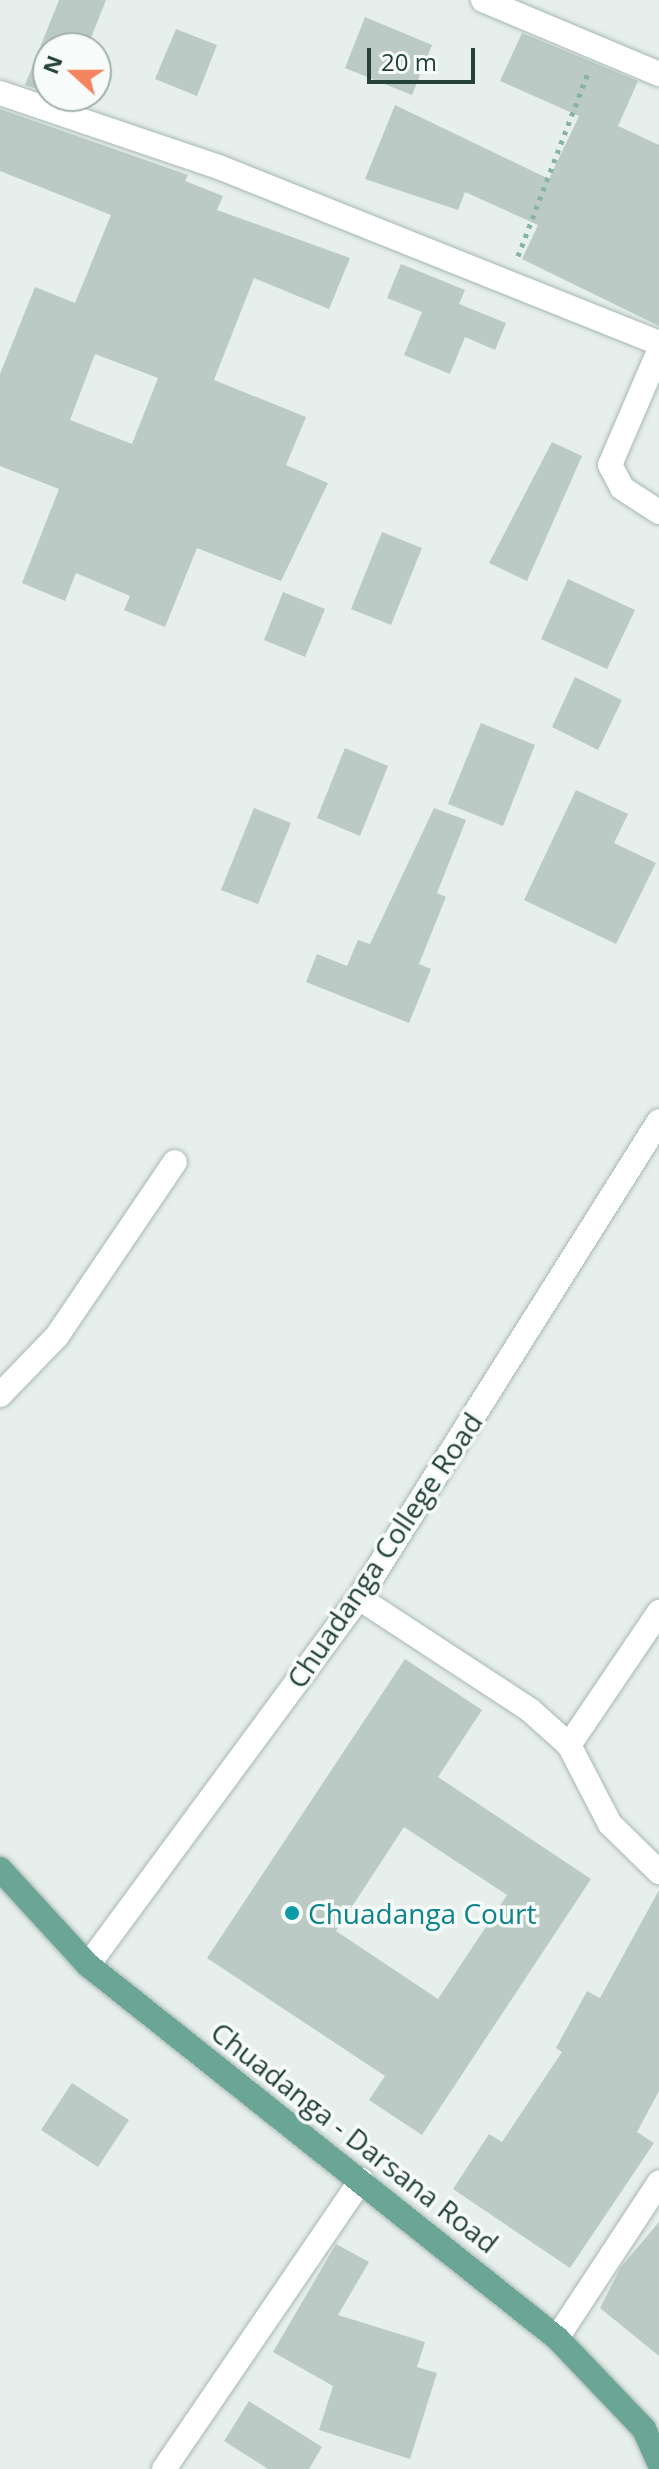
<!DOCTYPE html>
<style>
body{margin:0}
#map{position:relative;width:659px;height:2469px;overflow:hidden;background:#e6efeb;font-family:"Open Sans",sans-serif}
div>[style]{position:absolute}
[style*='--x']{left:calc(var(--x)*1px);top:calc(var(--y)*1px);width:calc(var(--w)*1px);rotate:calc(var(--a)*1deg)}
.building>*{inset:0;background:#bbcac4}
.path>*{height:5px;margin-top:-2.5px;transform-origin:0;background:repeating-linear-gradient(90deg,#86b3a5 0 4px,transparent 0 10px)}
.roads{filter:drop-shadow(0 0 2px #a8b8b2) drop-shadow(0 0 2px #a8b8b2)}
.minor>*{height:24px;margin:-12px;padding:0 12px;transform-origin:12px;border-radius:12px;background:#fff}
.major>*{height:24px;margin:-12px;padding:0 12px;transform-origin:12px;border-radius:12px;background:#6aa596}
.dots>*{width:22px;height:22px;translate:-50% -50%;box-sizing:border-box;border:4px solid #f7fbf9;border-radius:50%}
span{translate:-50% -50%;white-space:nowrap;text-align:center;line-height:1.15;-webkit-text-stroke:7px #f7fbf9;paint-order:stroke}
.street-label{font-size:28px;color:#24423a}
.culture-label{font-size:28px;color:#0d838f}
.left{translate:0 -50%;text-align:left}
.north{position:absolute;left:32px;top:32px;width:80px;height:80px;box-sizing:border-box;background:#f7fbf9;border:2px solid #a3b1ad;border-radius:50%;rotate:291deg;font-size:22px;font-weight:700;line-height:32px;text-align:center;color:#24423a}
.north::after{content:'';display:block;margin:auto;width:28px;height:36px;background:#f4845f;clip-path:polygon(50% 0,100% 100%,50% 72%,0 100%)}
.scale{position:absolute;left:367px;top:48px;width:108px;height:36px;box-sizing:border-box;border:4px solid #24423a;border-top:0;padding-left:10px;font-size:24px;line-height:28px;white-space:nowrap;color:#24423a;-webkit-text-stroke:6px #f7fbf9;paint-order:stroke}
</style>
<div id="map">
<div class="building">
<i style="clip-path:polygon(59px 0,106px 0,87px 48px,48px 48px,48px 93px,25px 85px)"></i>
<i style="clip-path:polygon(365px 17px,432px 45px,412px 95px,345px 68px)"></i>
<i style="clip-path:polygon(176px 29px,217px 45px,197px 96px,155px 79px)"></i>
<i style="clip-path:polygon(522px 33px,638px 81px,618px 126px,659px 145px,659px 326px,522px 259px,538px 225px,465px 192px,458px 210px,365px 179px,395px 105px,549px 179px,579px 116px,500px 81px)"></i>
<i style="clip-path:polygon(evenodd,0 109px,188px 175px,185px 181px,223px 196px,217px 210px,350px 258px,329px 309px,254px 278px,214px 380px,306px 417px,286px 465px,328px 483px,281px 581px,197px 548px,165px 627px,124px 610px,130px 596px,76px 573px,65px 601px,22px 583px,59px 489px,0 466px,0 374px,35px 287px,75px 303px,111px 215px,0 171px,0 109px,95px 354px,158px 378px,132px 444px,70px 420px,95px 354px)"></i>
<i style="clip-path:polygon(401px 264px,465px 290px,459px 304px,506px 323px,495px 350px,465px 337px,450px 374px,404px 355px,422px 312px,387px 298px)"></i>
<i style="clip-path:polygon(552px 442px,582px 456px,527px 581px,489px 563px)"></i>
<i style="clip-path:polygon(382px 532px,422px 548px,391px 625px,351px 609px)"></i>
<i style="clip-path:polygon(568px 579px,635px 610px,607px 669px,541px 639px)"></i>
<i style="clip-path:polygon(283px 592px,325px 609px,305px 657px,264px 640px)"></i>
<i style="clip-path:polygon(575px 677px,622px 700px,598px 750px,552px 727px)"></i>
<i style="clip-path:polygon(481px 723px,535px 745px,503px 826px,448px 804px)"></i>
<i style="clip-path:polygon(345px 748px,388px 766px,360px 836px,317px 818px)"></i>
<i style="clip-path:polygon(576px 790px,628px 814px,614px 843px,656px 863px,616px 944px,524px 900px)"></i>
<i style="clip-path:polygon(254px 808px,291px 823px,258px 904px,221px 890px)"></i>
<i style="clip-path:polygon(434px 808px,466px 820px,437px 893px,446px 897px,419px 964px,431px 969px,409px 1023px,306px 982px,317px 954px,347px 966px,358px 940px,370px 944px)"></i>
<i style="clip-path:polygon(evenodd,405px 1659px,482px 1710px,438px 1777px,591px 1879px,422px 2135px,369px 2100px,385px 2076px,207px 1958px,405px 1659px,404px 1827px,507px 1895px,438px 1999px,336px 1931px,404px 1827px)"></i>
<i style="clip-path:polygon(659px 1890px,659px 2091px,637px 2132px,654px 2143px,570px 2268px,453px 2189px,489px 2134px,502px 2142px,562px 2052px,556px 2048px,587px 1991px,600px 1998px)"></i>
<i style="clip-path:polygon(72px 2083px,129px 2120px,98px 2167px,41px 2130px)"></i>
<i style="clip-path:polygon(659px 2222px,659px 2356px,600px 2308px,621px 2267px)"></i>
<i style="clip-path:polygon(336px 2244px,369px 2262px,338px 2315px,425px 2342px,417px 2367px,437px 2373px,410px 2459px,319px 2430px,333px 2386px,273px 2352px)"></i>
<i style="clip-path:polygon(249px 2401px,322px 2447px,309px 2469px,268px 2469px,224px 2441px)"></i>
</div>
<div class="path">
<i style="--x:518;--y:256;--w:194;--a:-69.1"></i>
</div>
<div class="roads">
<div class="minor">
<i style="--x:483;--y:0;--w:191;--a:22.8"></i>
<i style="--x:0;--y:93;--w:231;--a:18.7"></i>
<i style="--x:219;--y:167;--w:474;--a:21.8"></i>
<i style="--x:659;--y:351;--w:124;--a:113.3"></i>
<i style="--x:610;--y:465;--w:26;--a:62"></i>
<i style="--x:622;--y:488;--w:44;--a:33"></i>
<i style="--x:0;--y:1395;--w:82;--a:-46"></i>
<i style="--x:57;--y:1336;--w:210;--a:-55.9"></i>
<i style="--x:359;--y:1598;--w:204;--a:33.2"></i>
<i style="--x:530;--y:1710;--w:52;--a:41.9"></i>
<i style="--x:569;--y:1745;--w:161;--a:-55.9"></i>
<i style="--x:569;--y:1745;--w:89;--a:62.6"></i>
<i style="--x:610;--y:1824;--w:69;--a:44.4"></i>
<i style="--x:88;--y:1965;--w:456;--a:-53.6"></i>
<i style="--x:359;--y:1598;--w:563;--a:-57.83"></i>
<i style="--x:557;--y:2338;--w:186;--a:-56.7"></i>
<i style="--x:164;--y:2469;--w:350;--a:-55.7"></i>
</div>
<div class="major">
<i style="--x:0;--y:1869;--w:130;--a:47.5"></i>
<i style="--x:88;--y:1965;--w:599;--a:38.5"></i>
<i style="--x:557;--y:2338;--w:126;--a:46.3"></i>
<i style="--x:644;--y:2429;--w:37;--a:66"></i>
</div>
</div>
<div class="dots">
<i style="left:292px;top:1913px;background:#0f9aa8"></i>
</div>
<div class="street-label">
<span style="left:384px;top:1550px;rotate:-56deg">Chuadanga College Road</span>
<span style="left:355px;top:2137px;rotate:38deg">Chuadanga - Darsana Road</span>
</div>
<div class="culture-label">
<span class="left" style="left:308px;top:1913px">Chuadanga Court</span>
</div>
<div class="north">N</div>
<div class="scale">20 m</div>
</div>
